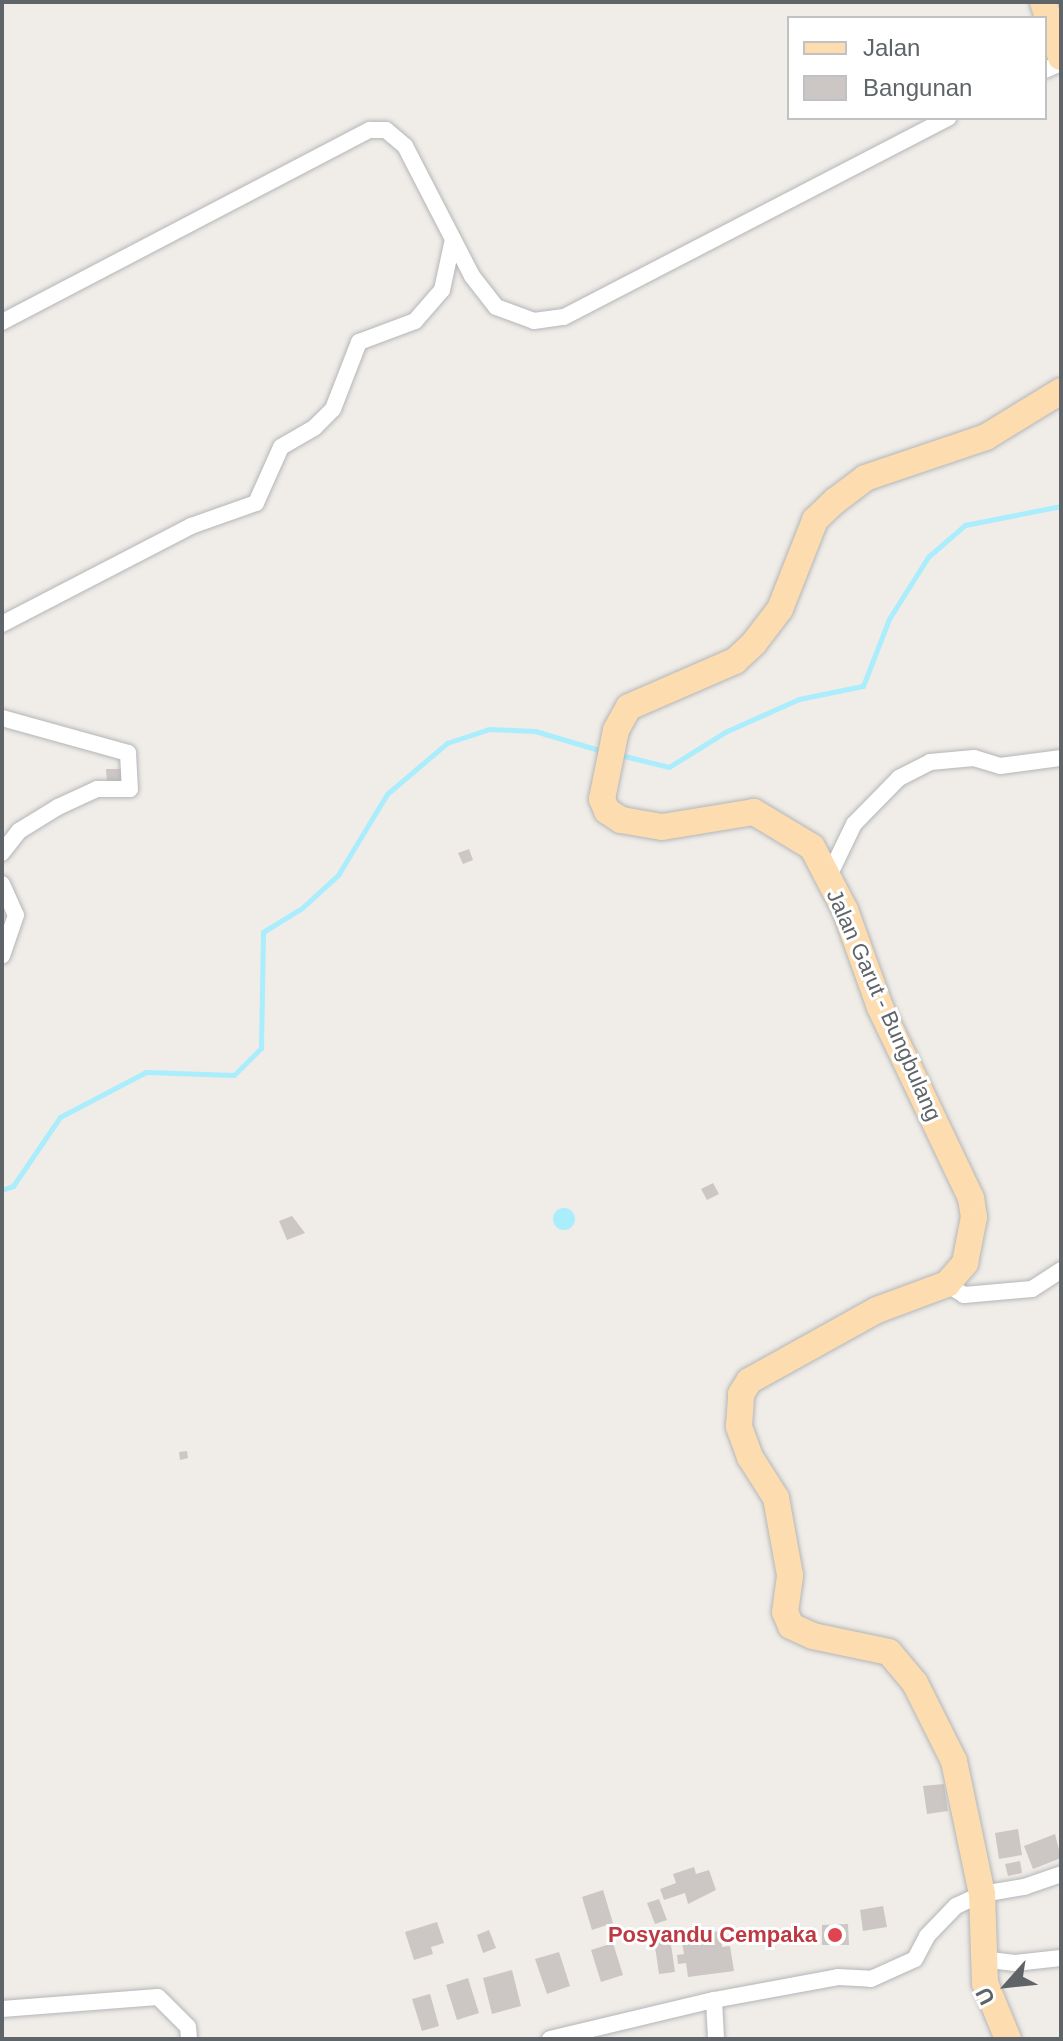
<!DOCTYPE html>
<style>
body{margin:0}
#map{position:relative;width:1063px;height:2041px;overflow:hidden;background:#f0ece7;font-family:Helvetica,sans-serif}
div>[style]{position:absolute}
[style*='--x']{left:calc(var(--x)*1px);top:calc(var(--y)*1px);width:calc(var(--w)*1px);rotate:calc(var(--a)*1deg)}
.water>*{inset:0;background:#aaedfd}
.round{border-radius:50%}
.stream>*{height:5px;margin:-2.5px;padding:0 2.5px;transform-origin:2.5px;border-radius:2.5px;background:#aaedfd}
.building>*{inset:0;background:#ccc7c4}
.roads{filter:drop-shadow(0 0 2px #b2b6b9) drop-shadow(0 0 2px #b2b6b9)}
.street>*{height:16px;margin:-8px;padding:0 8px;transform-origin:8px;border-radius:8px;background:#fff}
.primary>*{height:26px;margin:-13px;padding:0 13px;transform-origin:13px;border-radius:13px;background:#fdddaf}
.dots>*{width:22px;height:22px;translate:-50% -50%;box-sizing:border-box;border:4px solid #fff;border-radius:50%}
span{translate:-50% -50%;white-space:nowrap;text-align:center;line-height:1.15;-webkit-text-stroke:6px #fff;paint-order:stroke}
.street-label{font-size:22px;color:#5e6467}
.health-label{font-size:22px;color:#be3a42;font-weight:700}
.right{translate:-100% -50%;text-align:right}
.frame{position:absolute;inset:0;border:4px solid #5e6467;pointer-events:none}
.legend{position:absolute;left:787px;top:16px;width:260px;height:104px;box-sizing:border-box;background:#fff;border:2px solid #bfc1c2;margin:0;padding:10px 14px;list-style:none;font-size:24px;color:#5e6467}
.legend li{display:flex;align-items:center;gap:16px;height:40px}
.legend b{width:40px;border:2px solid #bfc1c2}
.north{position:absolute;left:967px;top:1945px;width:80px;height:80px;-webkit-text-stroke:6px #fff;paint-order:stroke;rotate:243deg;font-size:22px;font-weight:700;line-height:32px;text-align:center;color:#5e6467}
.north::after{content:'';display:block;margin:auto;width:28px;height:36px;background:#5e6467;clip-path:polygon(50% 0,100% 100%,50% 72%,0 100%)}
</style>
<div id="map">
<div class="water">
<i class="round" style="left:553px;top:1208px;width:22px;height:22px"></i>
</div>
<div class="stream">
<i style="--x:620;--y:755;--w:50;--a:13.8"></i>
<i style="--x:669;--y:767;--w:66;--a:-32"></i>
<i style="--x:725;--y:732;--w:81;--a:-24"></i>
<i style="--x:799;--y:699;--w:65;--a:-11.5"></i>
<i style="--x:863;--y:686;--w:72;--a:-68.8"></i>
<i style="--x:889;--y:619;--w:73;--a:-57.8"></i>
<i style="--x:928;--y:557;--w:49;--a:-40.9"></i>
<i style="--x:965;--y:525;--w:98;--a:-11.2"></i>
<i style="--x:2;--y:1190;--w:12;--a:-20"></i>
<i style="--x:13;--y:1186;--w:83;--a:-55.7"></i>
<i style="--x:60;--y:1117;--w:97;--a:-27.6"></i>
<i style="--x:146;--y:1072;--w:88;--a:2"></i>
<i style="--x:234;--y:1075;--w:38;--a:-45"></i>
<i style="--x:261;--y:1048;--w:116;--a:-89"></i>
<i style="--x:263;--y:932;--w:46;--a:-31.6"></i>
<i style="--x:302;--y:908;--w:49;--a:-42.5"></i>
<i style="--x:338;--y:875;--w:95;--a:-58.8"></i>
<i style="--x:387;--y:794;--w:79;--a:-40.4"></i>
<i style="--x:447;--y:743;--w:44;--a:-18.4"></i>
<i style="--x:489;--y:729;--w:46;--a:2.5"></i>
<i style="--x:535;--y:731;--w:70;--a:16.6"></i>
</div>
<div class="building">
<i style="clip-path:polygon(106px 769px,121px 769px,121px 784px,107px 784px)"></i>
<i style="clip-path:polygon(469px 849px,473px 860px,463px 864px,458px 853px)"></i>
<i style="clip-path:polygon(713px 1183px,719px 1194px,707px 1200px,701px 1189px)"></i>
<i style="clip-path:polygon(292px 1216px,305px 1233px,287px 1240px,279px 1221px)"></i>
<i style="clip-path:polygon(187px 1451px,188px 1458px,180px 1460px,179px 1452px)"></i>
<i style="clip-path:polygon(944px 1784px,948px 1811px,927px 1814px,923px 1786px)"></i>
<i style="clip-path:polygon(1018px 1829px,1022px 1855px,999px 1859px,995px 1833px)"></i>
<i style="clip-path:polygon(1055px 1834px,1061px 1858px,1033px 1869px,1024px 1846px)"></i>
<i style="clip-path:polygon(1020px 1861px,1022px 1873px,1008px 1876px,1005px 1864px)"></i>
<i style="clip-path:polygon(694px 1867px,696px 1874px,709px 1870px,716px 1890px,688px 1904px,685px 1893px,664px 1900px,660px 1889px,676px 1883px,673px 1874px)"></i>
<i style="clip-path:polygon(603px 1890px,613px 1923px,592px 1930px,582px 1897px)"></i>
<i style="clip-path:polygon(659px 1899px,667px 1920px,655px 1924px,647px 1903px)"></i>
<i style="clip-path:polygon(883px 1906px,887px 1927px,863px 1931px,860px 1910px)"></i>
<i style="clip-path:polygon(437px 1922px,444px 1943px,431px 1947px,433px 1954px,414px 1960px,405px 1932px)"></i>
<i style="clip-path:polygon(848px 1924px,849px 1945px,822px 1945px,822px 1925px)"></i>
<i style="clip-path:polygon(489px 1930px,496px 1948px,483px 1953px,477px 1935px)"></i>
<i style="clip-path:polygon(669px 1931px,675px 1972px,659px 1974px,653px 1933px)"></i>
<i style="clip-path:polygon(720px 1931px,722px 1947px,730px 1946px,734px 1971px,688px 1977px,686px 1963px,678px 1964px,677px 1955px,684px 1954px,681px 1936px)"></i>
<i style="clip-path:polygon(613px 1943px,623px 1975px,601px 1982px,591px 1950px)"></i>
<i style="clip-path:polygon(559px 1952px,570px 1986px,547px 1994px,535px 1959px)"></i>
<i style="clip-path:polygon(512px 1970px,521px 2006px,492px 2014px,483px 1978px)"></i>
<i style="clip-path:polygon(468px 1978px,479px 2013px,457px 2020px,446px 1985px)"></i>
<i style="clip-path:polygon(430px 1994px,439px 2026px,422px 2031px,412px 1999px)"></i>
</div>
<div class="roads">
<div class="street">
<i style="--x:1045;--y:70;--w:17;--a:-24"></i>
<i style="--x:2;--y:322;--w:415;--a:-27.6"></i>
<i style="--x:370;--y:130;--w:16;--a:0"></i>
<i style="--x:386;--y:130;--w:25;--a:40"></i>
<i style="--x:405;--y:146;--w:146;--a:62.7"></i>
<i style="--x:472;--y:276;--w:39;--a:52"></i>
<i style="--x:496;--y:307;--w:40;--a:20.2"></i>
<i style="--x:534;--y:321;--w:30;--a:-8"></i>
<i style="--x:564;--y:317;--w:433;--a:-27.4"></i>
<i style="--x:2;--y:624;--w:213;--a:-27.4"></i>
<i style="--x:191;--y:526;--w:69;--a:-19.5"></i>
<i style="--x:256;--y:503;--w:61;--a:-65.9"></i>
<i style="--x:281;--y:447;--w:39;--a:-30"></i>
<i style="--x:315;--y:427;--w:25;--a:-45"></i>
<i style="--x:333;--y:409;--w:72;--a:-68.8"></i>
<i style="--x:359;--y:342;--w:60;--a:-20.6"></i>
<i style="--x:415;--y:321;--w:41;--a:-48.9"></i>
<i style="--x:442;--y:290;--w:52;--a:-77.8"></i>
<i style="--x:2;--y:718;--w:131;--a:15.5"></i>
<i style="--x:128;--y:753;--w:36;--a:87"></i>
<i style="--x:130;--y:789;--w:33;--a:180"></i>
<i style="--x:97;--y:789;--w:43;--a:155.2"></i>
<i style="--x:58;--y:807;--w:46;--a:148.4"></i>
<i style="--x:19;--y:831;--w:28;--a:128"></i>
<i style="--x:827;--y:880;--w:62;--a:-64.3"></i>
<i style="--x:854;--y:824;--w:64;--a:-45.6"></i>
<i style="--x:899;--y:778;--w:35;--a:-27"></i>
<i style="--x:930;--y:762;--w:44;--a:-5.2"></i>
<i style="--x:974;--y:758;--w:27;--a:17"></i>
<i style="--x:1000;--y:766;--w:62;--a:-7.5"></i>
<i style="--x:2;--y:884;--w:34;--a:66"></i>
<i style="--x:16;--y:915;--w:43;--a:108.9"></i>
<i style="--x:947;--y:1284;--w:20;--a:33"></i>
<i style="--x:964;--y:1295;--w:68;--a:-5"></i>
<i style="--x:1032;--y:1289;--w:35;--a:-33"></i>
<i style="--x:982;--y:1959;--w:33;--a:7"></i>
<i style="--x:1015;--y:1963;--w:46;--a:-6.2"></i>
<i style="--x:714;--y:2000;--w:39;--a:87"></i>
<i style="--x:2;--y:2009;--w:156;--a:-4.4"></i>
<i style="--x:158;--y:1997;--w:42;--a:45"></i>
<i style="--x:188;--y:2027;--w:12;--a:85"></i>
<i style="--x:550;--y:2039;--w:169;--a:-13.4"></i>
<i style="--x:714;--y:2000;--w:126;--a:-10.5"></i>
<i style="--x:838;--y:1977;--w:33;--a:3"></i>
<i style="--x:871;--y:1979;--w:48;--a:-24.4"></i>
<i style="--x:915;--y:1959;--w:26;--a:-62"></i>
<i style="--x:927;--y:1936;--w:42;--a:-46"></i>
<i style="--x:956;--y:1906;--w:29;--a:-25"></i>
<i style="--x:982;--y:1894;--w:43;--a:-9.5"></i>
<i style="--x:1024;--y:1887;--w:39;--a:-19"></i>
</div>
<div class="primary">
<i style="--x:1043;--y:2;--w:58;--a:71.9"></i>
<i style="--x:1008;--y:2039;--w:61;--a:-112.3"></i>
<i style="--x:985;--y:1983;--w:89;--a:-91.9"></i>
<i style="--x:982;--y:1894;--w:136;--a:-101.9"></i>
<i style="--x:954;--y:1761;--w:87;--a:-116.6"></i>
<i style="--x:915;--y:1683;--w:40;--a:-130"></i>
<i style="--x:889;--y:1652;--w:78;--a:-168.1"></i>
<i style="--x:813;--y:1636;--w:24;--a:-156"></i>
<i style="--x:791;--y:1626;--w:15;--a:-113"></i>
<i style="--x:785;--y:1612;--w:37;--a:-82"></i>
<i style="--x:790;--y:1575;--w:78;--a:-100.3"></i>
<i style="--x:776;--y:1498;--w:49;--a:-122.4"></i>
<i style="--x:750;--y:1457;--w:33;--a:-110"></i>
<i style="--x:739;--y:1426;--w:32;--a:-86"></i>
<i style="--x:741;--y:1394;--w:15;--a:-58"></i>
<i style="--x:749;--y:1381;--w:146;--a:-29"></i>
<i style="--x:877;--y:1310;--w:75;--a:-20.4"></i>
<i style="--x:947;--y:1284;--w:28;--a:-49"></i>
<i style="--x:965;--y:1263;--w:47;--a:-78.9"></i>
<i style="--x:974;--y:1217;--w:19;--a:-99"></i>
<i style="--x:971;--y:1198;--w:212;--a:-115.5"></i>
<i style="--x:880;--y:1007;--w:103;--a:-109.8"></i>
<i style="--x:845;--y:910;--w:71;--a:-117.6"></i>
<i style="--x:812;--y:847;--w:68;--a:-148.9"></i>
<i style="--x:754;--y:812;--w:93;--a:170.7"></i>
<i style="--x:662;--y:827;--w:42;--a:-170.3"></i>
<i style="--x:621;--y:820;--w:17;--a:-147"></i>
<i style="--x:607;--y:811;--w:13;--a:-113"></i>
<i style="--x:602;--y:799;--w:70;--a:-78.5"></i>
<i style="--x:616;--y:730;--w:26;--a:-61"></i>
<i style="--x:629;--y:707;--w:116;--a:-23.5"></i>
<i style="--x:735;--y:661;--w:26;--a:-43"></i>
<i style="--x:754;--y:643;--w:43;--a:-52.6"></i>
<i style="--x:780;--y:609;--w:96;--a:-68.5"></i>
<i style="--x:815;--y:520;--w:28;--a:-44"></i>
<i style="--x:835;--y:501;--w:38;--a:-37"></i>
<i style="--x:865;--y:478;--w:128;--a:-18.7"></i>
<i style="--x:986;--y:437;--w:88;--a:-31.5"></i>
</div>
</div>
<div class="dots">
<i style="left:835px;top:1935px;background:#e0444e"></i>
</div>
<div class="street-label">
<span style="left:884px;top:1005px;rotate:66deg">Jalan Garut - Bungbulang</span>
</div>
<div class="health-label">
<span class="right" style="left:817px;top:1935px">Posyandu Cempaka</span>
</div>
<div class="frame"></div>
<ul class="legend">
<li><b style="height:10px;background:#fdddaf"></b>Jalan</li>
<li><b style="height:22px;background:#ccc7c4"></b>Bangunan</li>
</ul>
<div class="north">U</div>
</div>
